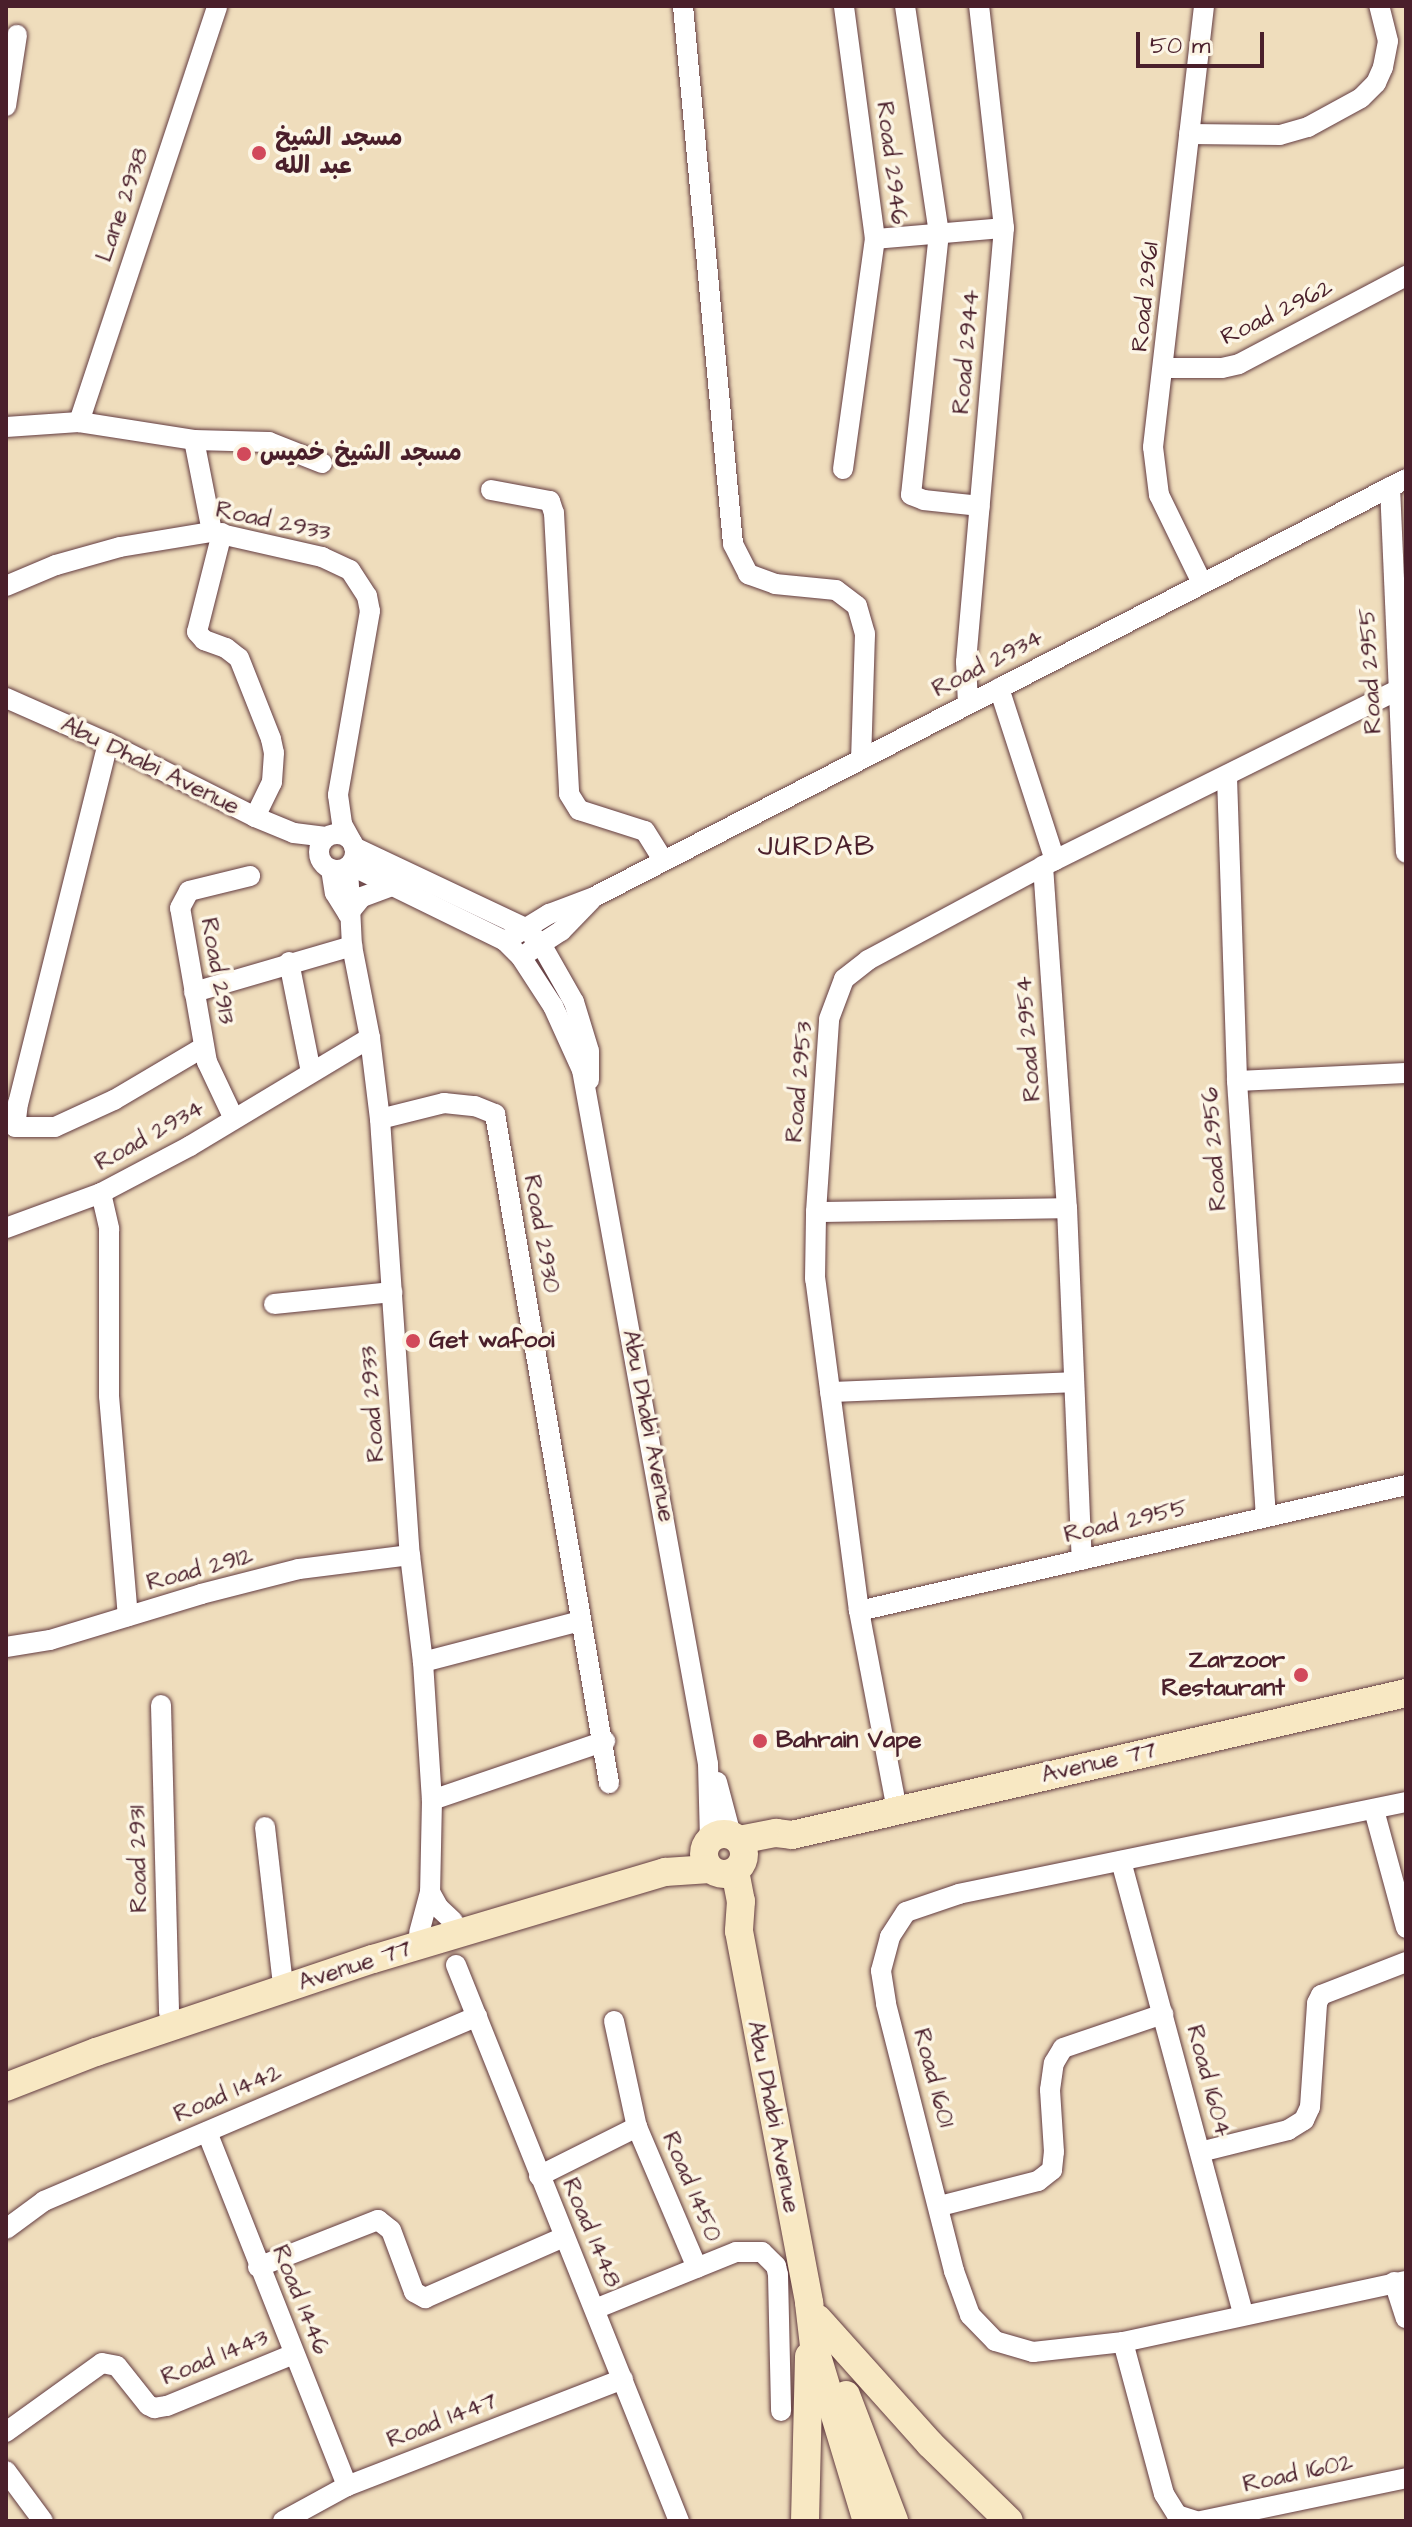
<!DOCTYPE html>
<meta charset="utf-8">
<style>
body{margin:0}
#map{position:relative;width:1412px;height:2527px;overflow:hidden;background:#efddbc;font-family:"Architects Daughter","Playpen Sans Arabic",sans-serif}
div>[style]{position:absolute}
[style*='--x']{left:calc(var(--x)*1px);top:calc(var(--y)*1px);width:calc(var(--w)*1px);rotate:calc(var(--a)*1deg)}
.roads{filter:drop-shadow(0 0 2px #633c41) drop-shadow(0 0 2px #633c41)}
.street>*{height:20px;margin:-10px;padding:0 10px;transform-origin:10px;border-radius:10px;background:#fff}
.street>.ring{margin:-10px;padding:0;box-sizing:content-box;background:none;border:20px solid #fff;border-radius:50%}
.secondary>*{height:28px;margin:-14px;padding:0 14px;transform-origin:14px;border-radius:14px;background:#f8e8c3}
.secondary>.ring{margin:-14px;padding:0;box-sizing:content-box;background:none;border:28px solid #f8e8c3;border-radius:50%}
.dots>*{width:22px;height:22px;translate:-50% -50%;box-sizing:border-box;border:4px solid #fcf5e5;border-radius:50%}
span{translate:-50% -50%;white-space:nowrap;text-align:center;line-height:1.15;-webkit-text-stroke:7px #fcf5e5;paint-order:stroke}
.poi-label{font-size:24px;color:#4a1f2b;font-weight:700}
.left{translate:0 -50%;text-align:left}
.right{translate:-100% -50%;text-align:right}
.street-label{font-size:24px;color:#4a1f2b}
.quarter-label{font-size:28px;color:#4a1f2b;letter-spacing:2px}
.frame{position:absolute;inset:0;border:8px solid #4a1f2b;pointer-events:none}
.scale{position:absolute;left:1136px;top:32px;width:128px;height:36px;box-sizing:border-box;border:4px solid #4a1f2b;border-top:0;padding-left:10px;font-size:24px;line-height:28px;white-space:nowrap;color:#4a1f2b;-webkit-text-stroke:6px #fcf5e5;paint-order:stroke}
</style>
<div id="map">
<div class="roads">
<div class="street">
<i style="--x:683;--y:6;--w:540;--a:84.69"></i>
<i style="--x:733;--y:544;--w:34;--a:63"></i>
<i style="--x:748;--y:574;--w:29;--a:20"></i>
<i style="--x:775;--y:584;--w:61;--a:5.6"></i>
<i style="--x:836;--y:590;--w:26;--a:37"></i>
<i style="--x:857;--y:606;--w:29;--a:74"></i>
<i style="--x:865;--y:634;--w:125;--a:91.8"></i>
<i style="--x:905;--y:6;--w:230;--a:81.5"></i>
<i style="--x:939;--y:233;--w:263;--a:96.1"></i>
<i style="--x:911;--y:495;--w:14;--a:21"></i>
<i style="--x:924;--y:500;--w:56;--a:6.1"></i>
<i style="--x:6;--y:106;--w:72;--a:-81.2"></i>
<i style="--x:1189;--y:134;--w:91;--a:0.6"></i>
<i style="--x:1280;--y:135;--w:29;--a:-16"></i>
<i style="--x:1308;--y:127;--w:60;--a:-28.7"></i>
<i style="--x:1361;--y:98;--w:21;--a:-45"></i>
<i style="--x:1376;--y:83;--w:17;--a:-66"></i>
<i style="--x:1383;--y:67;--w:26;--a:-79"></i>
<i style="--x:1388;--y:41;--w:36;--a:-104"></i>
<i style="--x:875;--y:239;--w:129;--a:-4.9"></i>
<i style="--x:1164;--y:368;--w:58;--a:0"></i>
<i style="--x:1222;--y:368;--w:17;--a:-13"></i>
<i style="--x:1239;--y:364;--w:189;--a:-27.8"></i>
<i style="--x:79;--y:422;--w:438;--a:-71.6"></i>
<i style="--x:6;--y:427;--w:73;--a:-3.9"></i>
<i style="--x:79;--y:422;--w:116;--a:8.9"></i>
<i style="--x:194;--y:440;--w:75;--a:1.5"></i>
<i style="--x:269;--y:442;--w:57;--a:21.6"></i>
<i style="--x:194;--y:440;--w:94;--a:78.9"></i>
<i style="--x:843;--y:469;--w:232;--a:-82.1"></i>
<i style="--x:875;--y:239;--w:235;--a:-97.6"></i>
<i style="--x:1390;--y:487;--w:366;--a:87.5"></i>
<i style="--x:491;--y:490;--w:60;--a:10.6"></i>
<i style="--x:550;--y:501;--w:13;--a:72"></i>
<i style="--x:554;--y:513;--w:281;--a:86.9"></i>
<i style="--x:569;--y:794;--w:19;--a:58"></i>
<i style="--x:579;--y:810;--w:69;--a:17.7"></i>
<i style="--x:645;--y:831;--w:34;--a:58"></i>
<i style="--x:222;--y:533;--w:102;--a:104.2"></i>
<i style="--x:197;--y:632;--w:11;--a:49"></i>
<i style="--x:204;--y:640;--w:23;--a:20"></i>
<i style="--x:226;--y:648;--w:16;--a:38"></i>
<i style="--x:239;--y:658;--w:87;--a:68.4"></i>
<i style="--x:271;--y:739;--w:14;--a:78"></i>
<i style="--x:274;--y:753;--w:29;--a:94"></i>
<i style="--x:272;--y:782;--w:39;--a:116"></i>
<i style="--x:1202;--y:583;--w:98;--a:-116"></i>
<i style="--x:1159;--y:495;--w:48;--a:-97.1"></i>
<i style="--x:1153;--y:447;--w:444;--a:-83.4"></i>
<i style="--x:6;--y:586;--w:54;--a:-22.8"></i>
<i style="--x:56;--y:565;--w:66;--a:-15.7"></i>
<i style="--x:120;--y:547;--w:93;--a:-9.3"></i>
<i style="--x:212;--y:532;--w:113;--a:12.8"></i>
<i style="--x:322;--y:557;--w:31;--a:25"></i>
<i style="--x:350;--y:570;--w:31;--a:57"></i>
<i style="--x:367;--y:596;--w:15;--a:79"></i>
<i style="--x:370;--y:611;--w:187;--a:99.9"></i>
<i style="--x:338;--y:795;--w:29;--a:82"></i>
<i style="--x:342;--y:824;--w:18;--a:61"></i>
<i style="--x:999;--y:688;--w:181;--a:72"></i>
<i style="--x:6;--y:698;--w:111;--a:23.8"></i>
<i style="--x:108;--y:743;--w:165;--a:26.7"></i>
<i style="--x:255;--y:817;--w:42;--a:22.3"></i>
<i style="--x:294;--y:833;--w:32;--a:7"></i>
<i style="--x:968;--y:704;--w:42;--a:-92.7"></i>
<i style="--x:966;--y:662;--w:436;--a:-85"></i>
<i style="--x:1004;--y:228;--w:223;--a:-96.4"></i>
<i style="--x:108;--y:743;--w:371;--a:104"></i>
<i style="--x:18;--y:1103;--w:24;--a:97"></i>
<i style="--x:15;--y:1127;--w:40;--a:0"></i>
<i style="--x:55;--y:1127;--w:65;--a:-24.6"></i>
<i style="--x:114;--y:1100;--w:104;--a:-30.5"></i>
<i style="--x:1227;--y:777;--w:304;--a:88.1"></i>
<i style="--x:1237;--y:1081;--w:436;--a:86.2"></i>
<i class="ring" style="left:319px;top:834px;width:16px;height:16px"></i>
<i style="--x:354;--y:847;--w:189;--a:25.3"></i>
<i style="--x:525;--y:928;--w:23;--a:45"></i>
<i style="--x:541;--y:944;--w:67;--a:60.4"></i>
<i style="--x:574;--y:1002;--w:51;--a:73"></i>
<i style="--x:589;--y:1051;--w:29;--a:90"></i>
<i style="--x:350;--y:865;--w:173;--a:26.1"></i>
<i style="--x:505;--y:941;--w:23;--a:45"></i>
<i style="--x:521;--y:957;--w:59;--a:56.9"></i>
<i style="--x:553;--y:1006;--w:70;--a:65.6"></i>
<i style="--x:582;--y:1070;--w:705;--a:79.71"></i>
<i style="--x:708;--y:1764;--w:76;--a:88.5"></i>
<i style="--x:1043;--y:866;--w:343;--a:86"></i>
<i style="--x:1067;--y:1208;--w:352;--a:87.6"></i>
<i style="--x:348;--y:867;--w:79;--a:87.1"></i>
<i style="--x:352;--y:946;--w:94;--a:78.9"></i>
<i style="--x:370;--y:1038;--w:82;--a:83"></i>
<i style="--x:380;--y:1119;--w:437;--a:86.1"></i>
<i style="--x:410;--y:1555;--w:108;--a:83.1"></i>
<i style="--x:423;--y:1662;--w:138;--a:86.3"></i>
<i style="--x:432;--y:1800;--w:92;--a:91.2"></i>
<i style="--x:430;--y:1892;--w:42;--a:105"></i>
<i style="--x:331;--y:869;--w:24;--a:81"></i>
<i style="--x:335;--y:893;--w:25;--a:58"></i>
<i style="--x:348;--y:914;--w:22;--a:-51"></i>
<i style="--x:362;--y:897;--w:33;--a:-20"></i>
<i style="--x:393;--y:886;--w:5;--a:-68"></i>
<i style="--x:505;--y:941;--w:52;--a:-31.5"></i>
<i style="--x:549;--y:914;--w:48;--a:-20.7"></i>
<i style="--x:594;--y:897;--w:913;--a:-27.24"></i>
<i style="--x:530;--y:951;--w:37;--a:-33"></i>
<i style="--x:561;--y:931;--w:43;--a:-45.9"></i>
<i style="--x:289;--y:962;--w:112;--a:78.7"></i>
<i style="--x:194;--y:992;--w:165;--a:-16.2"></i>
<i style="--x:1237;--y:1081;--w:169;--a:-2.7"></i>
<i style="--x:234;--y:1119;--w:63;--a:-115.3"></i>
<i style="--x:207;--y:1062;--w:156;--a:-99.9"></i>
<i style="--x:180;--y:908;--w:19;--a:-62"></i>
<i style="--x:189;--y:891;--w:63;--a:-13.8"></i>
<i style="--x:380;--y:1119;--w:66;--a:-14"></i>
<i style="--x:444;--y:1103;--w:31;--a:6"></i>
<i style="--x:475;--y:1106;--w:22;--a:22"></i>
<i style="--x:495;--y:1114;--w:679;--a:80.33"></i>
<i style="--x:101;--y:1193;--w:37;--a:77"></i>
<i style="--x:109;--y:1229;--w:167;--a:90"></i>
<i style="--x:109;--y:1396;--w:221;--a:85.1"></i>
<i style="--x:816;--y:1212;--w:251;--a:-0.9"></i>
<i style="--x:6;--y:1228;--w:101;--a:-20.2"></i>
<i style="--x:101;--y:1193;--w:101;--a:-27.8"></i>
<i style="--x:190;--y:1146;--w:210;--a:-31"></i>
<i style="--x:274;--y:1304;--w:119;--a:-5.8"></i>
<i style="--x:830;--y:1392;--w:244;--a:-2.3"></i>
<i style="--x:859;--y:1611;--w:561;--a:-12.97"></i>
<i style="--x:6;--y:1647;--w:45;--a:-9"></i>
<i style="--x:50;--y:1640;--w:158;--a:-16.9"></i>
<i style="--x:201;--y:1594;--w:101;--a:-14.3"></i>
<i style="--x:299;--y:1569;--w:112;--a:-7.2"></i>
<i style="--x:423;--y:1662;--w:162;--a:-14.6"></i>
<i style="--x:161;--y:1705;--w:308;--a:88.5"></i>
<i style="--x:717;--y:1782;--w:55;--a:75.2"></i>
<i style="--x:432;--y:1800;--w:183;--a:-18.8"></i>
<i style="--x:1406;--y:1802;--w:456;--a:168.4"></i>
<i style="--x:959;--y:1894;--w:56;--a:161.2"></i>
<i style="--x:906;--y:1912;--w:30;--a:123"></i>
<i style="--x:890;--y:1937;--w:35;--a:105"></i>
<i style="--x:881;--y:1971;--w:33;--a:81"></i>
<i style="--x:886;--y:2004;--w:276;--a:75.7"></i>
<i style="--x:954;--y:2271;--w:47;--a:70"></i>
<i style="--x:970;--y:2315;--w:36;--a:46"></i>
<i style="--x:995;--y:2341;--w:40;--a:16"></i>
<i style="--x:1033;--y:2352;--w:91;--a:-6.3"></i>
<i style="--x:1123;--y:2342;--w:289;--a:-12.2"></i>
<i style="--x:897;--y:1810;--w:203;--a:-100.8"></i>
<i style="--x:859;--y:1611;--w:335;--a:-97.5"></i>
<i style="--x:815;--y:1279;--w:67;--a:-89.1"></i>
<i style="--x:816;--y:1212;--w:193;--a:-86.1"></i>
<i style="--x:829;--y:1019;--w:43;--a:-69.4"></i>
<i style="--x:844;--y:979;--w:31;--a:-38"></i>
<i style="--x:868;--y:960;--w:199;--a:-28.2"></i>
<i style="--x:1043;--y:866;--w:396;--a:-26.4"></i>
<i style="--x:1374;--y:1810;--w:122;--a:74.8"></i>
<i style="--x:265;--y:1827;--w:150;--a:83.5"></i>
<i style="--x:1121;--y:1861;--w:469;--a:74.9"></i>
<i style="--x:430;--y:1892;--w:18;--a:61"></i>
<i style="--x:439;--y:1908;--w:19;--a:43"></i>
<i style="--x:456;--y:1965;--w:599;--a:68.15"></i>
<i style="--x:614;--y:2021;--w:108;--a:77.8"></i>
<i style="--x:637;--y:2127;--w:153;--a:66.9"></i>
<i style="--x:207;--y:2132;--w:381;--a:68.4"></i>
<i style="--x:1200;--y:2152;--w:91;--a:-14"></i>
<i style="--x:1288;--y:2130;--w:19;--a:-32"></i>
<i style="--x:1304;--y:2120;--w:14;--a:-65"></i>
<i style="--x:1310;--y:2107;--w:104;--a:-86.1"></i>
<i style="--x:1317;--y:2003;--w:9;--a:-63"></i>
<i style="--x:1321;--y:1995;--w:91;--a:-21.2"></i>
<i style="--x:539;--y:2176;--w:110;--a:-26.6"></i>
<i style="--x:940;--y:2206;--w:101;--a:-14.3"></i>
<i style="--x:1038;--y:2181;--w:18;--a:-38"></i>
<i style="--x:1052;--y:2170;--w:18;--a:-84"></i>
<i style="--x:1054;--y:2152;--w:62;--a:-93.7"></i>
<i style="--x:1050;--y:2090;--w:27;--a:-82"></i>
<i style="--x:1054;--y:2063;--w:17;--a:-59"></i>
<i style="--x:1063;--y:2048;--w:106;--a:-18.8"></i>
<i style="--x:6;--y:2229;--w:47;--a:-36.4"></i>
<i style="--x:44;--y:2201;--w:471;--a:-23.1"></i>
<i style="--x:258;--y:2267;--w:129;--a:-21.4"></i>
<i style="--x:378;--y:2220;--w:16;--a:38"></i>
<i style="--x:391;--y:2230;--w:66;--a:69.6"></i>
<i style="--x:414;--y:2292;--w:13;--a:29"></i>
<i style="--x:425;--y:2298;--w:152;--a:-23.7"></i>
<i style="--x:1394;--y:2282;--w:38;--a:72"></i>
<i style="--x:595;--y:2309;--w:152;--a:-22"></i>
<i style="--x:736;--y:2252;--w:26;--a:0"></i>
<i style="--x:762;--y:2252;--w:20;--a:45"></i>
<i style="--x:776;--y:2266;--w:9;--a:77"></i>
<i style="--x:778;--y:2275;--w:136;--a:88.7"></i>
<i style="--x:1123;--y:2342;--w:157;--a:74.9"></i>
<i style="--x:1164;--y:2494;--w:25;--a:58"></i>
<i style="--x:1177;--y:2515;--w:19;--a:18"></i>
<i style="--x:6;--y:2432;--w:118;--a:-35.7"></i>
<i style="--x:102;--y:2363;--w:15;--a:11"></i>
<i style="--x:117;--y:2366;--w:50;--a:51.5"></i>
<i style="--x:148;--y:2405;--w:7;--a:27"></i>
<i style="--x:154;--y:2408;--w:13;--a:-9"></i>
<i style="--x:167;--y:2406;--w:137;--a:-22.3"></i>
<i style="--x:6;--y:2471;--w:62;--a:53.5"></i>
<i style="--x:283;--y:2521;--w:73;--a:-28.7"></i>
<i style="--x:347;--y:2486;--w:296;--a:-21.2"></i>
<i style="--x:1201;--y:2521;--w:209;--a:-11.8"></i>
</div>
<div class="secondary">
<i class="ring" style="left:704px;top:1834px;width:12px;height:12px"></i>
<i style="--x:739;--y:1840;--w:38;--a:-11"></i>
<i style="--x:776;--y:1833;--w:16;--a:7"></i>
<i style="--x:792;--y:1835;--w:630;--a:-13.02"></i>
<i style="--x:735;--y:1871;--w:31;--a:79"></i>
<i style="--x:741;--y:1901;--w:30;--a:94"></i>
<i style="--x:739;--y:1931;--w:379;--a:79.3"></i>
<i style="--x:809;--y:2303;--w:43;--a:83.4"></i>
<i style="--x:814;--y:2346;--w:183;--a:73.2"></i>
<i style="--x:6;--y:2087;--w:97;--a:-21.3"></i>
<i style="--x:96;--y:2052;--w:292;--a:-18.6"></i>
<i style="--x:373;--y:1959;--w:305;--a:-16.6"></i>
<i style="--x:665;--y:1872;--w:45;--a:-3.8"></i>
<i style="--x:818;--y:2319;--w:168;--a:48.1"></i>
<i style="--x:930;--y:2444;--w:110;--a:44.3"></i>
<i style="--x:846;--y:2395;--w:135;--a:69.1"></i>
<i style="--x:805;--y:2521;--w:165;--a:-88.6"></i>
</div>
</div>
<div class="dots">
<i style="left:259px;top:153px;background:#d1495b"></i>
<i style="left:244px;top:454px;background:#d1495b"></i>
<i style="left:413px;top:1341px;background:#d1495b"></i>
<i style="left:1301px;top:1675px;background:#d1495b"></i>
<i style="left:760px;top:1741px;background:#d1495b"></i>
</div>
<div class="poi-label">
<span class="left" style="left:275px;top:153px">مسجد الشيخ<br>عبد الله</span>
<span class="left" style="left:260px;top:454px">مسجد الشيخ خميس</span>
<span class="left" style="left:429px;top:1341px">Get wafooi</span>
<span class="right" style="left:1285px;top:1675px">Zarzoor<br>Restaurant</span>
<span class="left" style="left:776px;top:1741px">Bahrain Vape</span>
</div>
<div class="street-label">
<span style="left:891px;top:163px;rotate:83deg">Road 2946</span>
<span style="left:123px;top:205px;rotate:-71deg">Lane 2938</span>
<span style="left:1146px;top:297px;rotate:-84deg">Road 2961</span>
<span style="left:1277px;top:313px;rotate:-26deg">Road 2962</span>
<span style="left:967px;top:352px;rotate:-85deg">Road 2944</span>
<span style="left:273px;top:522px;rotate:12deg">Road 2933</span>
<span style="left:988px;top:664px;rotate:-27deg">Road 2934</span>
<span style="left:1371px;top:671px;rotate:-93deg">Road 2955</span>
<span style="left:150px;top:766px;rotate:26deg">Abu Dhabi Avenue</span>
<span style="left:217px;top:971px;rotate:80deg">Road 2913</span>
<span style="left:1029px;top:1039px;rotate:-94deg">Road 2954</span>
<span style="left:800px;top:1082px;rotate:-85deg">Road 2953</span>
<span style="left:150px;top:1136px;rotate:-29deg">Road 2934</span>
<span style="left:1215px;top:1149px;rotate:-94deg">Road 2956</span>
<span style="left:541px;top:1234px;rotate:80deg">Road 2930</span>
<span style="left:373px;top:1404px;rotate:-94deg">Road 2933</span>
<span style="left:648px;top:1426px;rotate:79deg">Abu Dhabi Avenue</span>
<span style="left:1126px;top:1522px;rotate:-13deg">Road 2955</span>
<span style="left:200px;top:1570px;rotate:-15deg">Road 2912</span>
<span style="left:1099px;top:1763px;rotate:-13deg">Avenue 77</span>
<span style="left:139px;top:1859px;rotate:-91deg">Road 2931</span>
<span style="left:355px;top:1966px;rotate:-18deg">Avenue 77</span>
<span style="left:933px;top:2078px;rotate:75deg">Road 1601</span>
<span style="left:1208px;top:2081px;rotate:75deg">Road 1604</span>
<span style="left:228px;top:2094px;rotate:-23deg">Road 1442</span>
<span style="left:773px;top:2117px;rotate:79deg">Abu Dhabi Avenue</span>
<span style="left:691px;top:2187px;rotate:67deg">Road 1450</span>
<span style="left:591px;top:2233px;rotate:67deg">Road 1448</span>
<span style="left:300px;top:2300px;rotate:68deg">Road 1446</span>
<span style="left:215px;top:2358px;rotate:-22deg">Road 1443</span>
<span style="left:442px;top:2421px;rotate:-21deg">Road 1447</span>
<span style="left:1298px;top:2474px;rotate:-12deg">Road 1602</span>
</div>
<div class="quarter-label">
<span style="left:817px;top:847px">JURDAB</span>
</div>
<div class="frame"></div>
<div class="scale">50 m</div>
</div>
